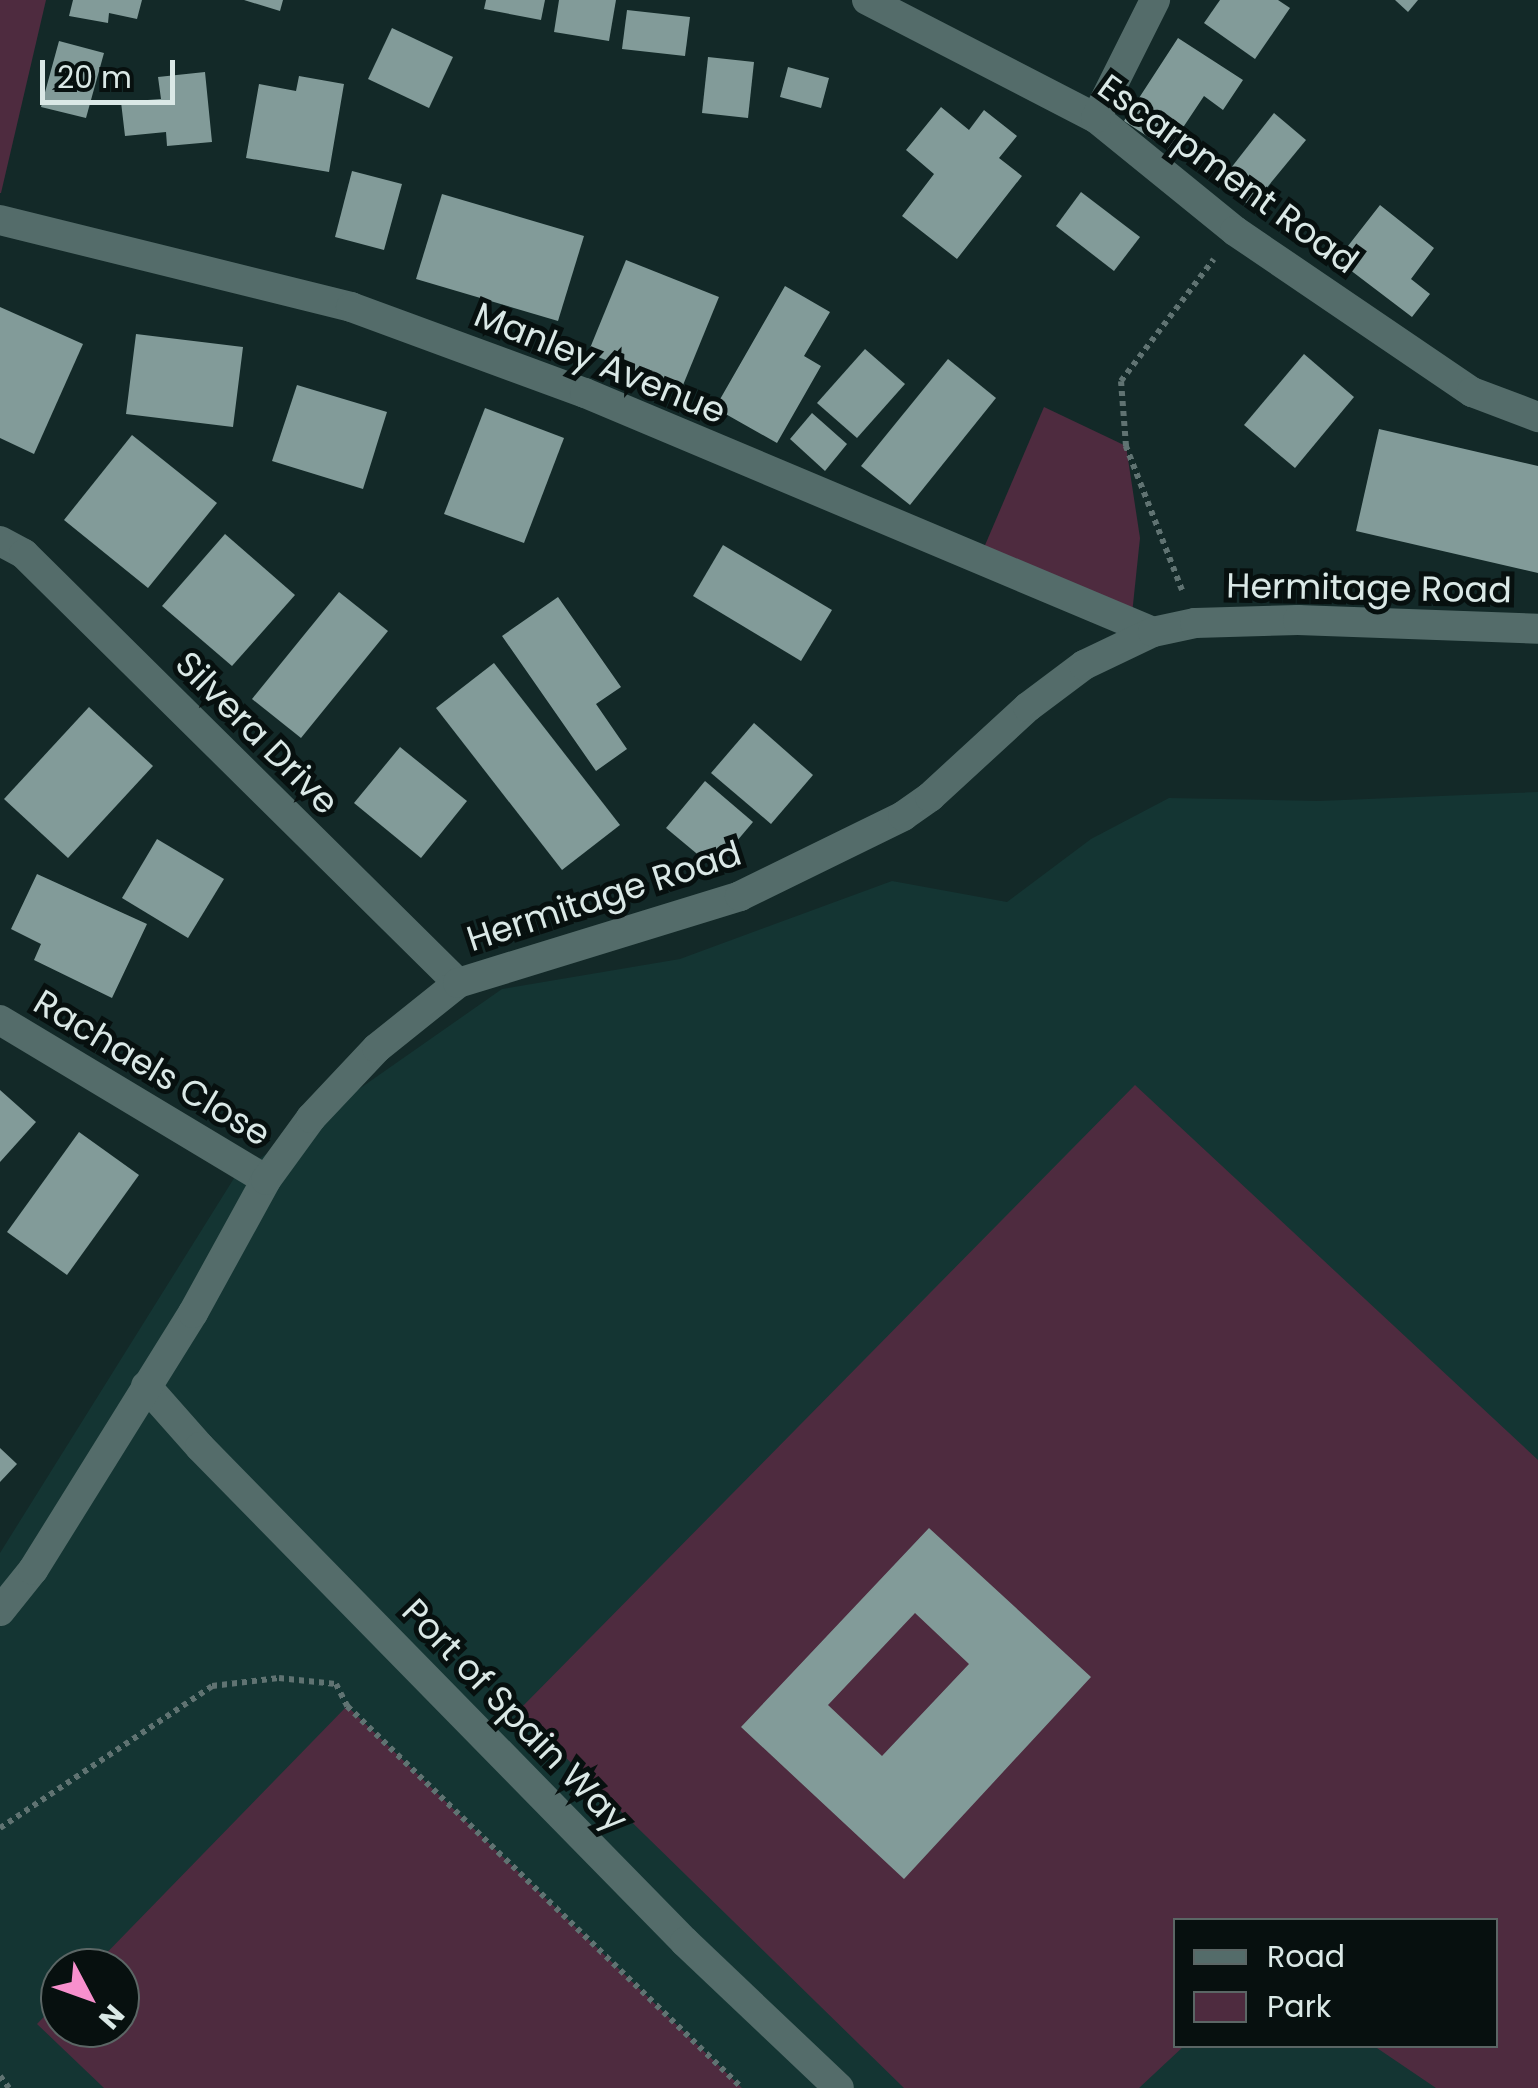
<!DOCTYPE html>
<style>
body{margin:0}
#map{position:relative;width:1538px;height:2088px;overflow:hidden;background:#132928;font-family:Poppins,sans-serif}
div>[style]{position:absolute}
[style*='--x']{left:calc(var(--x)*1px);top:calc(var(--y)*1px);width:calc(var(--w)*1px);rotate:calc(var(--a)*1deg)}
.built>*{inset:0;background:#143533}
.green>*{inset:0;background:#4e2b3f}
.building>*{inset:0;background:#829b99}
.path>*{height:6px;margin-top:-3px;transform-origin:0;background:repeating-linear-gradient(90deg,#607372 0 5px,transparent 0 10px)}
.street>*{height:30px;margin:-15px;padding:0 15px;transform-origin:15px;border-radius:15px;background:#546c6a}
.secondary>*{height:30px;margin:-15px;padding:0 15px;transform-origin:15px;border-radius:15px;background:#546c6a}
span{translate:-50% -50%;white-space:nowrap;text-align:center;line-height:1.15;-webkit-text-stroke:10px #07100f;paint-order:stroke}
.street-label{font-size:35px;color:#dae8e6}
.legend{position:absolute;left:1173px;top:1918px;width:325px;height:130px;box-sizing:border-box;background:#07100f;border:2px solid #5b6665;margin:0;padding:12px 18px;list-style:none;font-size:30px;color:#dae8e6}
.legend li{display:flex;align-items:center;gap:20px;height:50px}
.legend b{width:50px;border:2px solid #5b6665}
.north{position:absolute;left:40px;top:1948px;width:100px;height:100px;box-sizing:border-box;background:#07100f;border:2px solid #5b6665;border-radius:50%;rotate:131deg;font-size:28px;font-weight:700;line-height:40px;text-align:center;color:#dae8e6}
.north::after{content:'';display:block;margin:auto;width:35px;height:45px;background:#f790cd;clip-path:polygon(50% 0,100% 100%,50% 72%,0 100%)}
.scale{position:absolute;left:40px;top:60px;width:135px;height:45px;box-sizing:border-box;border:5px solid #dae8e6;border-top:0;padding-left:12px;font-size:30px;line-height:35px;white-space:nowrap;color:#dae8e6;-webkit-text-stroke:8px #07100f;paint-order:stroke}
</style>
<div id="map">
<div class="built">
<i style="clip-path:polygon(evenodd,1538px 792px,1538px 2088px,0 2088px,0 1553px,236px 1175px,502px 989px,680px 959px,892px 881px,1007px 902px,1091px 839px,1169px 798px,1319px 801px,1538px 792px,1176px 1920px,1496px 1920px,1496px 2046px,1176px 2046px,1176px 1920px,1538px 792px,60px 1968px,120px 1968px,120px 2028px,60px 2028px,60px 1968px)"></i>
</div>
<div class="green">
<i style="clip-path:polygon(0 0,46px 0,1px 193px,0 193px)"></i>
<i style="clip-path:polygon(1044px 407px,1126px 446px,1140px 538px,1132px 614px,977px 564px)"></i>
<i style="clip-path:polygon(1135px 1085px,1538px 1460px,1538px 2088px,1436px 2088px,1374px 2046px,1496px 2046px,1496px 1920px,1176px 1920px,1176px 2046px,1184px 2046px,1139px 2088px,904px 2088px,518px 1711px)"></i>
<i style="clip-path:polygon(347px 1706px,742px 2088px,104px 2088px,37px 2024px,60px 2000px,60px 2028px,120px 2028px,120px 1968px,92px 1968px)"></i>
</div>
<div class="building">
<i style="clip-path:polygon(73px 0,142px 0,137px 19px,109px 13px,108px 23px,69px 16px)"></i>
<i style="clip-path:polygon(244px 0,283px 0,280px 11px)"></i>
<i style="clip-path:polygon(486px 0,545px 0,541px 20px,484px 9px)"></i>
<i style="clip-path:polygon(559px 0,616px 0,609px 41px,554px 32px)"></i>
<i style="clip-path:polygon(1220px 0,1278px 0,1290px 8px,1255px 59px,1204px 23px)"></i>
<i style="clip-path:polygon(1395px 0,1418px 0,1408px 12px)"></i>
<i style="clip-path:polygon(627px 10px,690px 17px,685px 56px,622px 49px)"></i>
<i style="clip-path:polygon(392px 28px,453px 57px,429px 108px,368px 79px)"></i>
<i style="clip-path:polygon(1178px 38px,1243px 80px,1223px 110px,1204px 96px,1168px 150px,1124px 121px)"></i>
<i style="clip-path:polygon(59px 41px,104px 53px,86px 118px,41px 107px)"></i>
<i style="clip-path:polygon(708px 57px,754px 62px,748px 118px,702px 113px)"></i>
<i style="clip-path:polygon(788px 67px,829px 78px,821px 108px,780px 97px)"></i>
<i style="clip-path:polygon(205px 72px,212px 142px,167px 146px,166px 132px,125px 136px,121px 102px,161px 99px,158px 77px)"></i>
<i style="clip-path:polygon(299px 76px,344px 84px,329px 172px,246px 158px,259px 84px,296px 91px)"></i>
<i style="clip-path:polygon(941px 107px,969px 130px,984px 110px,1017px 136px,999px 158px,1022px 176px,957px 259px,902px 216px,934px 174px,906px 150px)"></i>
<i style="clip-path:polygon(1274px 113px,1306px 140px,1251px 207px,1220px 182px)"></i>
<i style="clip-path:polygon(352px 171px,402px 184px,384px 250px,335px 237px)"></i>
<i style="clip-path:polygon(1081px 192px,1140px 237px,1114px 271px,1056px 226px)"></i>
<i style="clip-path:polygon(442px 194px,584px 236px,558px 321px,416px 279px)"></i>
<i style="clip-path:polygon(1380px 205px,1434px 248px,1411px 279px,1430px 294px,1412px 317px,1337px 260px)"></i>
<i style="clip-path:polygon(626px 260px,719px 297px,681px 390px,588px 353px)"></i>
<i style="clip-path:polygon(785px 286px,830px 312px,804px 356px,821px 366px,777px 443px,715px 408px)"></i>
<i style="clip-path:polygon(0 307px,83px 344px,34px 454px,0 438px)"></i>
<i style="clip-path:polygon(136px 334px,243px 347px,233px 427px,126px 414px)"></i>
<i style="clip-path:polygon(865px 349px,905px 384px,857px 438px,817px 403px)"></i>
<i style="clip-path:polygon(1304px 354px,1354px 397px,1295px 468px,1244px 425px)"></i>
<i style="clip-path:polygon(948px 359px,996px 398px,910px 505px,861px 466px)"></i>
<i style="clip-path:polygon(297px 385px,387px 412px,363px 489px,272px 461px)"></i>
<i style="clip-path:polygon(485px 408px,564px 438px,524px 543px,444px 514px)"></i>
<i style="clip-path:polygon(812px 413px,847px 444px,825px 471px,790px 439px)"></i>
<i style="clip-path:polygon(1379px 429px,1538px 466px,1538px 573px,1356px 531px)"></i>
<i style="clip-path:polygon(132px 435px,217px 503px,148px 588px,64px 520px)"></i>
<i style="clip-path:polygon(225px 534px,295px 595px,232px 666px,162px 606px)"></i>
<i style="clip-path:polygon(723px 545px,832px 610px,801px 661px,693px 596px)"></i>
<i style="clip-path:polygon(339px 592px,388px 631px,301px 738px,252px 699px)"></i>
<i style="clip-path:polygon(558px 597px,621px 687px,596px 704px,627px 749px,596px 771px,502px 636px)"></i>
<i style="clip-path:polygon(494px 663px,620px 825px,562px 870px,436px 708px)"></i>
<i style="clip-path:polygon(89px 707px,153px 766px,68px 858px,4px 799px)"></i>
<i style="clip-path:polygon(754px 723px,813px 775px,771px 824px,711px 773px)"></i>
<i style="clip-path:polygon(400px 747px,467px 801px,421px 858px,354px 803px)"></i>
<i style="clip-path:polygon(705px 781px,753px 822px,714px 868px,666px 828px)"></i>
<i style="clip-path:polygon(157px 839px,224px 879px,188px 938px,122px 898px)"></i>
<i style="clip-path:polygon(37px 874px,147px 924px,112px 998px,34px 960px,41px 944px,11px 929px)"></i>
<i style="clip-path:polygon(0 1090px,36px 1122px,0 1162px)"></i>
<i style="clip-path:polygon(79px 1132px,139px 1175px,67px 1275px,7px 1232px)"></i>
<i style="clip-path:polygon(0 1448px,17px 1464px,0 1482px)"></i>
<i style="clip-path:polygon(evenodd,929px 1528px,1091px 1677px,904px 1879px,741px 1727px,929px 1528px,915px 1613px,969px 1664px,882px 1756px,828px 1705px,915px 1613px)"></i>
</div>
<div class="path">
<i style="--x:1182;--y:590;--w:155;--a:-111.3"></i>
<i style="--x:1126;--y:446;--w:65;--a:-94.4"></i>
<i style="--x:1121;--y:381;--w:153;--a:-52.7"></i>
<i style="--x:0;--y:1828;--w:255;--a:-33.8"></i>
<i style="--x:212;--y:1686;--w:67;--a:-6.8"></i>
<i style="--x:279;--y:1678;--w:57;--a:6"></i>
<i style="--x:336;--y:1684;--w:25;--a:63"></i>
<i style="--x:347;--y:1706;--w:549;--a:44.04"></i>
<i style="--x:0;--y:2076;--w:15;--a:53"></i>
</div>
<div class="street">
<i style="--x:867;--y:0;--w:258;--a:27.3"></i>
<i style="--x:1096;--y:118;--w:179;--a:39.1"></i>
<i style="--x:1235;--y:231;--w:287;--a:34.2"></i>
<i style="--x:1472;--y:392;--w:71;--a:20.7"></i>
<i style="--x:1096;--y:118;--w:132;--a:-63.4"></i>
<i style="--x:0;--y:220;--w:362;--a:13.9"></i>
<i style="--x:351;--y:307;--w:249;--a:20.2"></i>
<i style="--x:585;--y:393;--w:616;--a:22.82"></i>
<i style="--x:0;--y:541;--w:27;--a:28"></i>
<i style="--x:24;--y:554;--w:610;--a:44.67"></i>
<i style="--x:0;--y:1020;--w:310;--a:31"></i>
<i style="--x:146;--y:1386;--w:81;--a:48.5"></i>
<i style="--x:200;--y:1447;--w:693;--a:45.58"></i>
<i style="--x:685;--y:1942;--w:212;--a:43.5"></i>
</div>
<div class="secondary">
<i style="--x:0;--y:1611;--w:53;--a:-51.2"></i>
<i style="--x:33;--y:1570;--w:303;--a:-58.1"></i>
<i style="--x:193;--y:1313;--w:152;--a:-61.2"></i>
<i style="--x:266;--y:1180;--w:77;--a:-54"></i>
<i style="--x:311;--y:1118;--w:96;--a:-46.7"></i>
<i style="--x:377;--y:1048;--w:104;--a:-38.7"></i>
<i style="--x:458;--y:983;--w:295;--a:-17.1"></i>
<i style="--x:740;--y:896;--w:182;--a:-26.1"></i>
<i style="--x:903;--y:816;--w:33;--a:-35"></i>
<i style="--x:930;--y:797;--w:133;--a:-42.6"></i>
<i style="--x:1028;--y:707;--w:70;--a:-36.9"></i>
<i style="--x:1084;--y:665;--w:76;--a:-25.6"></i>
<i style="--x:1153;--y:632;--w:43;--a:-12.1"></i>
<i style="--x:1195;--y:623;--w:103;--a:-1.7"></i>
<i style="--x:1298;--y:620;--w:240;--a:2.1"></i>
</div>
<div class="street-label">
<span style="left:1228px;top:174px;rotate:36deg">Escarpment Road</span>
<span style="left:600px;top:363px;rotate:22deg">Manley Avenue</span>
<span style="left:1369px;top:588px;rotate:1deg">Hermitage Road</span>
<span style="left:257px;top:733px;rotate:45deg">Silvera Drive</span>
<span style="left:604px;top:896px;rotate:-18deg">Hermitage Road</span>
<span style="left:152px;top:1068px;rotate:31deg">Rachaels Close</span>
<span style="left:515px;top:1715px;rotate:46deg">Port of Spain Way</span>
</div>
<ul class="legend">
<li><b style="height:12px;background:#546c6a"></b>Road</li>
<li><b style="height:28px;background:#4e2b3f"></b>Park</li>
</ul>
<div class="north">N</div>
<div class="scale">20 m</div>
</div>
